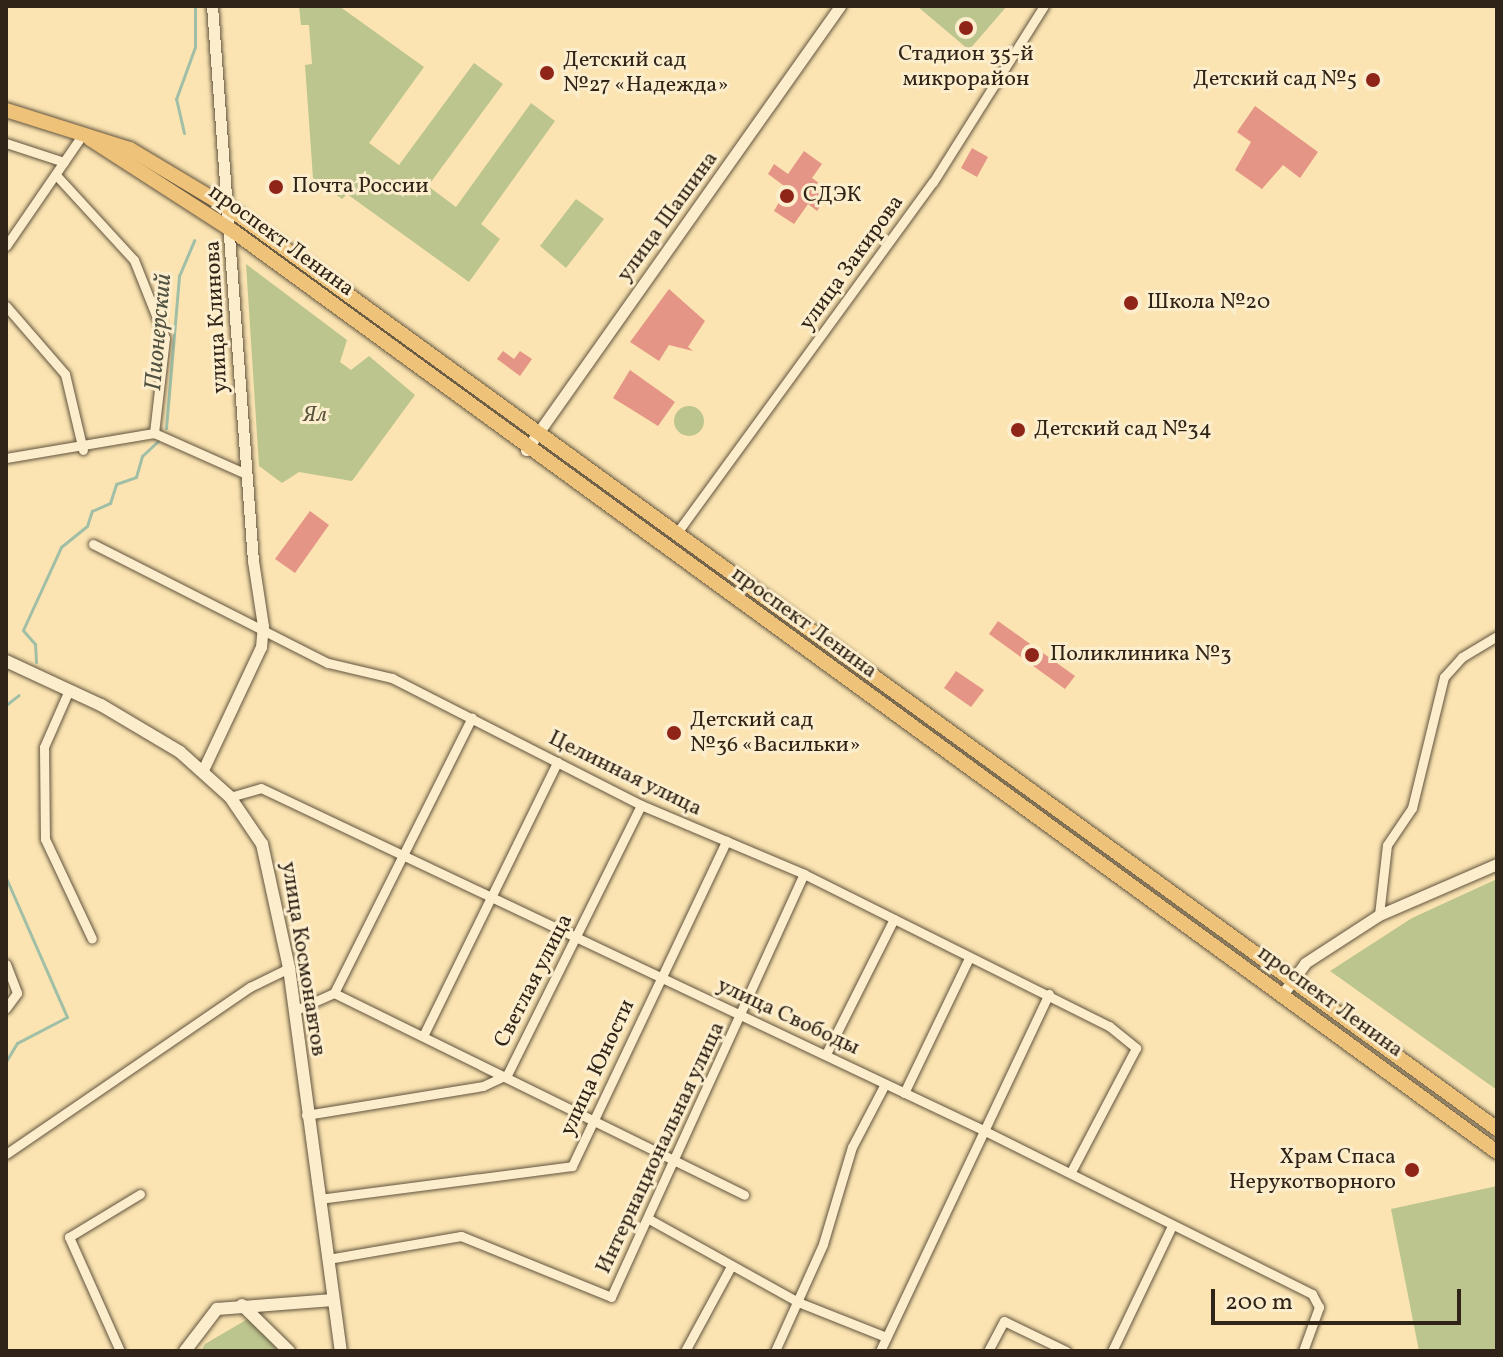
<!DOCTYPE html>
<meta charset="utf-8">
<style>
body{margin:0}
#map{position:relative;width:1503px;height:1357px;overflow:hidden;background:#fbe4b2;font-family:Vollkorn,serif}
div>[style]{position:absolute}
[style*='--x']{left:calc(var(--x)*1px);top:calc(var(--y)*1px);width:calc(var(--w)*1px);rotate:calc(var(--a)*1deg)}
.green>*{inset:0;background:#bcc58e}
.round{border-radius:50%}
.stream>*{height:3px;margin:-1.5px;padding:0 1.5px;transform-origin:1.5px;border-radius:1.5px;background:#a0bfa6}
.building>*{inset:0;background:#e49585}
.roads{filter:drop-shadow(0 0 2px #62543e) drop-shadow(0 0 2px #62543e)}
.minor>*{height:9px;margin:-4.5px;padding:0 4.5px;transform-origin:4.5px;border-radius:4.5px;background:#fcedcd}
.tertiary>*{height:11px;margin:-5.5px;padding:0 5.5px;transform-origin:5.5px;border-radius:5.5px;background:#fcedcd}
.secondary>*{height:12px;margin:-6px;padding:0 6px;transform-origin:6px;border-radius:6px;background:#fcedcd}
.primary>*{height:14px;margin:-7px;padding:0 7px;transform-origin:7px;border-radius:7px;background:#eec279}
.dots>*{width:22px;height:22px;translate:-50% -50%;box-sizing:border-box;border:4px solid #fcedcd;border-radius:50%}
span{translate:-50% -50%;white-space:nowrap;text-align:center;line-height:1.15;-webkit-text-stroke:6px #fcedcd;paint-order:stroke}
.poi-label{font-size:22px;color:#2f2417}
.left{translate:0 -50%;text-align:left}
.right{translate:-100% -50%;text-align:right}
.street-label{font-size:22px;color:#2f2417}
.park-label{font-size:22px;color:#59543b;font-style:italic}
.water-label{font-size:24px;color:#515242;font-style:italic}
.frame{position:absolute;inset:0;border:8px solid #2f2417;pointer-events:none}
.scale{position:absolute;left:1211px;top:1289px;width:250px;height:36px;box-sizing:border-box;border:4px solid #2f2417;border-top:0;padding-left:10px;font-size:24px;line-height:28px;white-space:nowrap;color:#2f2417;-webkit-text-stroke:6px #fcedcd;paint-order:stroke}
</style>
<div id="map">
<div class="green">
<i style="clip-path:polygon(299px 6px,339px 6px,424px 67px,369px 143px,399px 165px,474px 63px,503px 84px,428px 186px,456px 207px,531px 103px,555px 121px,481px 224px,500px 239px,469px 282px,347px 194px,342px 199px,313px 178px,305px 65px,312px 64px,309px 25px,301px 25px)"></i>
<i style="clip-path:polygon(917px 6px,1007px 6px,969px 50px)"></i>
<i style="clip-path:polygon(576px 199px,604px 219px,566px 268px,540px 246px)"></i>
<i style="clip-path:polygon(246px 264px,347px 340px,340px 362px,351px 370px,369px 356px,415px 395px,352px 481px,299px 472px,282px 483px,259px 466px)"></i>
<i class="round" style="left:674px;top:406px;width:30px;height:30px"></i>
<i style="clip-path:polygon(1497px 879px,1497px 1090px,1330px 971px,1412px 918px)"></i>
<i style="clip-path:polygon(1497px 1186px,1497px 1351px,1419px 1351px,1391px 1209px)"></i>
<i style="clip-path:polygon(251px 1317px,279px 1351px,201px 1351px,205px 1344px)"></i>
</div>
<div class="stream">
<i style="--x:184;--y:133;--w:35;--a:-103"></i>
<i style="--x:176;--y:99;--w:55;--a:-69.9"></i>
<i style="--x:195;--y:47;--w:41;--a:-90"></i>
<i style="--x:166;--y:428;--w:153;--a:-85.1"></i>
<i style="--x:179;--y:276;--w:39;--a:-67"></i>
<i style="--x:36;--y:662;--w:18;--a:-93"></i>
<i style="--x:35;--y:644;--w:18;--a:-131"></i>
<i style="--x:23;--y:630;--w:91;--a:-65.4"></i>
<i style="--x:61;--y:547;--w:33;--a:-39"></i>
<i style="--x:87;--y:526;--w:16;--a:-72"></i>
<i style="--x:92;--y:511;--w:20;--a:-24"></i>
<i style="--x:110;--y:503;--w:20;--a:-72"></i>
<i style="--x:116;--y:484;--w:21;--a:-19"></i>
<i style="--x:136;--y:477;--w:22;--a:-74"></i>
<i style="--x:142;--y:456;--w:22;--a:-43"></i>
<i style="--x:6;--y:705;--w:16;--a:-38"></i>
<i style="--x:6;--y:878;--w:152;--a:66.3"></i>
<i style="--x:67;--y:1017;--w:56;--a:152.5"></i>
<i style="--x:17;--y:1043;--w:21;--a:121"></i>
</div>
<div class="building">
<i style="clip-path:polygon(1255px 106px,1318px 152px,1300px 178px,1283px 165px,1262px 189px,1235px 170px,1251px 142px,1237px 132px)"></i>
<i style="clip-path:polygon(972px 148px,988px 157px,977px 177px,961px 168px)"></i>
<i style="clip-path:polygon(804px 151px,822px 164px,812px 178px,831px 192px,817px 211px,808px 204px,794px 224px,774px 211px,787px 188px,768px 174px,774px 164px,788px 174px)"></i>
<i style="clip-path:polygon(669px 289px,705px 321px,688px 347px,693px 351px,669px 345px,659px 361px,630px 342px)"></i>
<i style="clip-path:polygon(503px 351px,514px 359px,520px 351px,532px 359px,520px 376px,497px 359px)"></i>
<i style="clip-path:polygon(630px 370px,675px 402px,658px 426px,613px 398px)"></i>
<i style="clip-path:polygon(310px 511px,329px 525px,295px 573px,275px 559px)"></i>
<i style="clip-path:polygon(998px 621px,1075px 676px,1065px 689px,989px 634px)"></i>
<i style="clip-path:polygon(956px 671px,984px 690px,971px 707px,944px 688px)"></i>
</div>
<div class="roads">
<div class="minor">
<i style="--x:6;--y:143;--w:61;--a:18.1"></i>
<i style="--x:56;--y:175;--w:115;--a:47.5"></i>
<i style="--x:134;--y:260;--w:84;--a:68.3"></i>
<i style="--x:165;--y:338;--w:96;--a:96.6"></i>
<i style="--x:6;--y:246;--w:136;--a:-55.5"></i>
<i style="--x:6;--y:306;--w:90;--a:49.1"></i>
<i style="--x:65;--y:374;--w:78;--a:76.7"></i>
<i style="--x:6;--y:458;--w:150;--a:-9.6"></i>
<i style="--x:154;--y:433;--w:101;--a:24"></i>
<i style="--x:676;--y:534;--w:436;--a:-53.9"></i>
<i style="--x:933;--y:182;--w:208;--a:-57.8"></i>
<i style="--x:93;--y:544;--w:263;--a:26.9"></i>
<i style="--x:328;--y:663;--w:66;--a:13.2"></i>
<i style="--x:392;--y:678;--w:280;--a:27"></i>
<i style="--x:641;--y:805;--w:177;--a:22.9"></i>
<i style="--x:804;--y:874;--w:341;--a:26.5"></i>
<i style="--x:1109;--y:1026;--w:35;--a:39"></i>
<i style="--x:1136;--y:1048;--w:140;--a:117.7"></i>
<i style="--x:69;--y:690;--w:62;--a:113.7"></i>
<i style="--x:44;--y:747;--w:92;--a:89.4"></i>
<i style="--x:45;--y:839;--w:110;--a:64.8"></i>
<i style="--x:230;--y:797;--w:32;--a:-16"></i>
<i style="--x:261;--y:788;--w:797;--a:25.34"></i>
<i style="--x:981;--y:1129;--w:370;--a:26.5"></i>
<i style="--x:1312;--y:1294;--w:15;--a:62"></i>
<i style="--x:1319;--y:1307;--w:47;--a:110"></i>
<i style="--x:1379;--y:915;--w:70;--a:-83.5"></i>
<i style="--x:1387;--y:845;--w:45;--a:-56"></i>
<i style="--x:1412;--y:808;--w:135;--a:-76.3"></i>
<i style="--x:1444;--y:677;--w:27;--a:-48"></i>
<i style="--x:1462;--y:657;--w:41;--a:-31"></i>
<i style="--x:6;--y:964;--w:31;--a:69"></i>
<i style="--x:17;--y:993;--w:19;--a:126"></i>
<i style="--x:334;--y:993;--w:457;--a:26.2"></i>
<i style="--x:294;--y:1011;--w:44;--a:-24.2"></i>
<i style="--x:334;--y:993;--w:308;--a:-63.4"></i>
<i style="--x:424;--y:1034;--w:303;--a:-63.9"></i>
<i style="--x:826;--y:1054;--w:151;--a:-63.3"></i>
<i style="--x:904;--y:1093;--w:150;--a:-64.3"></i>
<i style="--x:306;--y:1115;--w:179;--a:-9.3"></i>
<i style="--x:483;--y:1086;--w:26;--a:-25"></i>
<i style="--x:507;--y:1075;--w:301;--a:-63.6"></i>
<i style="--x:6;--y:1154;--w:296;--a:-34.4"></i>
<i style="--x:250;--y:987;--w:43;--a:-26"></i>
<i style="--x:319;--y:1199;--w:255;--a:-7.4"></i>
<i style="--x:572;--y:1166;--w:360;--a:-64.6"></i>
<i style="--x:649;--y:1219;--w:171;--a:29.1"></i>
<i style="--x:798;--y:1302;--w:95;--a:21.7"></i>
<i style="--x:328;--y:1259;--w:135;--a:-9.8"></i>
<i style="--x:461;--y:1236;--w:162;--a:22.1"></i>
<i style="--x:611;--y:1297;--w:465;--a:-65.5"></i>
<i style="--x:120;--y:1351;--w:125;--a:-114.1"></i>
<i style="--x:69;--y:1237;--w:83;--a:-31.2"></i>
<i style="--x:685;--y:1351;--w:94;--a:-61.5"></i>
<i style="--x:775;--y:1351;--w:117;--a:-65.8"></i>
<i style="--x:823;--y:1244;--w:101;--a:-73.4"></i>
<i style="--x:852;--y:1147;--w:71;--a:-62.4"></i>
<i style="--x:880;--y:1351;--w:395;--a:-64.7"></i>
<i style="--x:988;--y:1351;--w:34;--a:-62"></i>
<i style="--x:1004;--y:1321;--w:69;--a:25.8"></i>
<i style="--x:1112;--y:1351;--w:136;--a:-64.4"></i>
</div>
<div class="tertiary">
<i style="--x:526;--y:450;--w:544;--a:-54.73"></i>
<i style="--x:203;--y:770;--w:136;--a:-64.8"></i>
<i style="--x:261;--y:647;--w:21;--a:-85"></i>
<i style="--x:263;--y:626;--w:66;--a:-98.7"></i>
<i style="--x:253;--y:561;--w:557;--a:-94.22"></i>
<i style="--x:1282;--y:995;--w:39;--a:-54"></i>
<i style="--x:1305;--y:963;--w:88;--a:-33"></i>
<i style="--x:1379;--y:915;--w:129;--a:-23.4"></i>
</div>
<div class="secondary">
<i style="--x:6;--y:661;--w:105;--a:24.9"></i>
<i style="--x:101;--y:705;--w:92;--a:30.7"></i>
<i style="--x:180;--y:752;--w:67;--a:42"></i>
<i style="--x:230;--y:797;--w:57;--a:55.8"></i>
<i style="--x:262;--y:844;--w:127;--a:77.7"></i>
<i style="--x:289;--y:968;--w:387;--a:82.3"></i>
<i style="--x:242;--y:1305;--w:66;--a:44.4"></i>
<i style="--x:185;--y:1351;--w:53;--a:-52.7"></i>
<i style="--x:217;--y:1309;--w:116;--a:-4.4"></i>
</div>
<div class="primary">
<i style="--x:6;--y:110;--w:130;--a:17.5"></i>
<i style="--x:130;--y:149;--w:117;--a:31"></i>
<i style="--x:230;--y:209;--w:1566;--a:35.98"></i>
<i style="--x:90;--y:139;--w:170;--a:32.8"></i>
<i style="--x:233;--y:231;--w:1564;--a:36.08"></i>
</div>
</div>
<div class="dots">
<i style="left:966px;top:28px;background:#8f2418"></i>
<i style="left:547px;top:73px;background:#8f2418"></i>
<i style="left:1373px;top:80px;background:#8f2418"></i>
<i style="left:276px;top:187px;background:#8f2418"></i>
<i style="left:787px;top:196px;background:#8f2418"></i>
<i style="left:1131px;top:303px;background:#8f2418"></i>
<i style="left:1018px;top:430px;background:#8f2418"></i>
<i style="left:1032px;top:655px;background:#8f2418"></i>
<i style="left:674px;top:733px;background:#8f2418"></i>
<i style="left:1412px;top:1170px;background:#8f2418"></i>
</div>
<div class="poi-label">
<span style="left:966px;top:67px">Стадион 35-й<br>микрорайон</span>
<span class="left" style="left:563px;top:73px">Детский сад<br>№27 «Надежда»</span>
<span class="right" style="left:1357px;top:80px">Детский сад №5</span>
<span class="left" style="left:292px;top:187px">Почта России</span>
<span class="left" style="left:803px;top:196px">СДЭК</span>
<span class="left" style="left:1147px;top:303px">Школа №20</span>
<span class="left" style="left:1034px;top:430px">Детский сад №34</span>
<span class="left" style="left:1050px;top:655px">Поликлиника №3</span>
<span class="left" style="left:690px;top:733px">Детский сад<br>№36 «Васильки»</span>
<span class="right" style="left:1396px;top:1170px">Храм Спаса<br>Нерукотворного</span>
</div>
<div class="street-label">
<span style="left:668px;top:217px;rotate:-54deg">улица Шашина</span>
<span style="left:281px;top:241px;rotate:36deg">проспект Ленина</span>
<span style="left:852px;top:263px;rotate:-54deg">улица Закирова</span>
<span style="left:217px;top:317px;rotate:-93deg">улица Клинова</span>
<span style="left:804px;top:623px;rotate:36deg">проспект Ленина</span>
<span style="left:625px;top:774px;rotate:26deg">Целинная улица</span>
<span style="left:303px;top:959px;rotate:81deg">улица Космонавтов</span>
<span style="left:534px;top:981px;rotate:-63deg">Светлая улица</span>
<span style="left:1330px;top:1002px;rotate:36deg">проспект Ленина</span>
<span style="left:788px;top:1017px;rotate:25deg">улица Свободы</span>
<span style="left:598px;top:1068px;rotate:-65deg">улица Юности</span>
<span style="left:661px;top:1148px;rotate:-65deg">Интернациональная улица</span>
</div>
<div class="park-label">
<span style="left:315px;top:416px">Ял</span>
</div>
<div class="water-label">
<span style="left:160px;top:332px;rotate:-85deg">Пионерский</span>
</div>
<div class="frame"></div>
<div class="scale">200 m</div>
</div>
